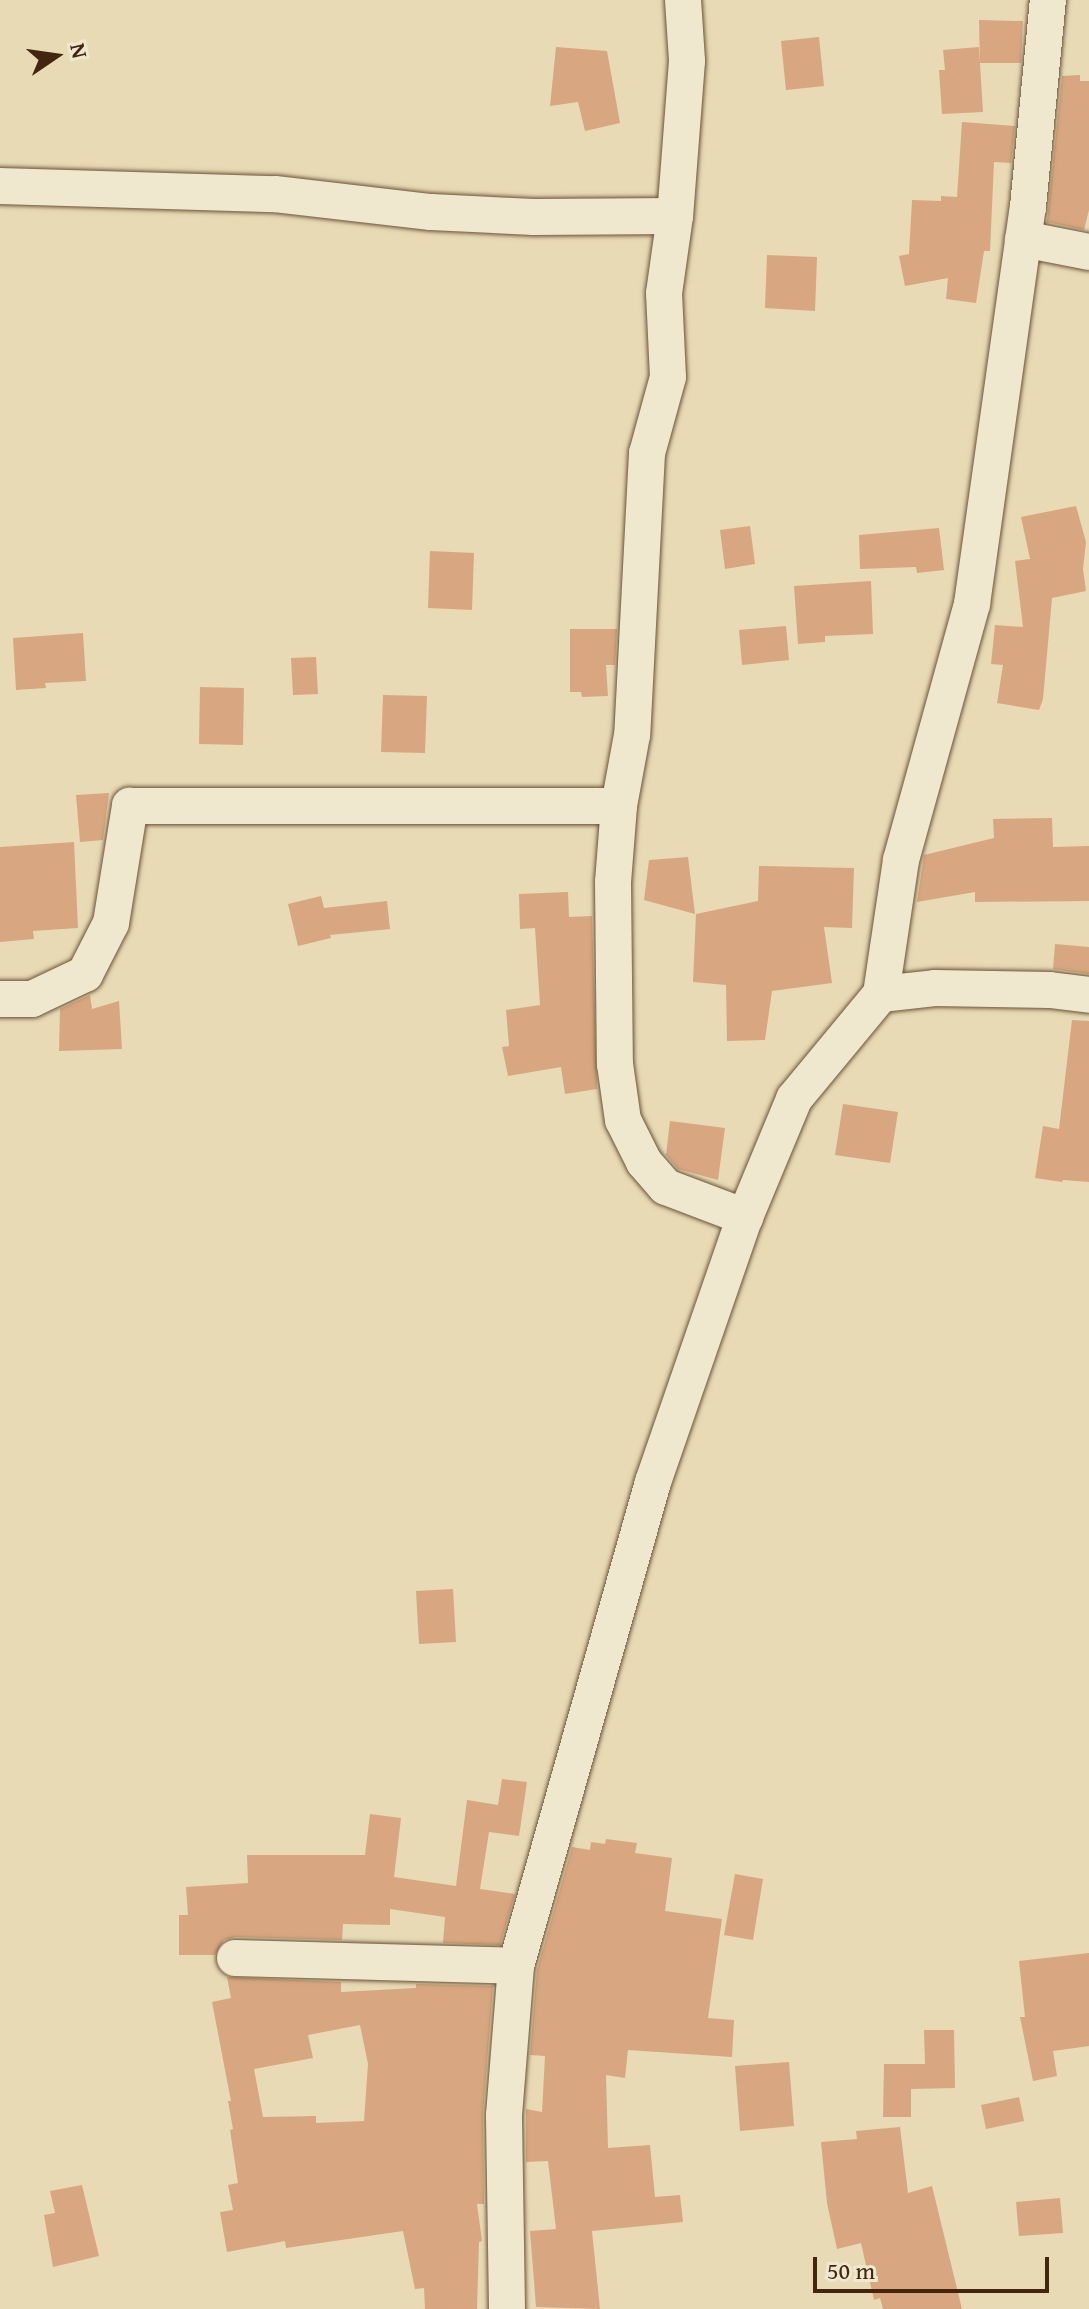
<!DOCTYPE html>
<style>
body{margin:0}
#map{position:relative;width:1089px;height:2309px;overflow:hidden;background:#e7dab4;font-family:"Gentium Book Plus",serif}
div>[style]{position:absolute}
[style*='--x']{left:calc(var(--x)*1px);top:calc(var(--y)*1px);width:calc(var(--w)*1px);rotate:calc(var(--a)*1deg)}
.building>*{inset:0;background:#d8a781}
.roads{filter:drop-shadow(0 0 2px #6b5338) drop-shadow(0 0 2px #6b5338)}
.street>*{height:36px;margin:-18px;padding:0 18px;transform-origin:18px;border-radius:18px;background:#efe7ce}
span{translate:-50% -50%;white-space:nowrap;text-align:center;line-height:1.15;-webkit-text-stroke:7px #efe7ce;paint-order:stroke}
.north{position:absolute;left:16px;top:16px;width:80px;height:80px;-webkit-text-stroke:6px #efe7ce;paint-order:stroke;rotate:77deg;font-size:22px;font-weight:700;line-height:32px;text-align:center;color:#42260f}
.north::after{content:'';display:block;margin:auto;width:28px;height:36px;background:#42260f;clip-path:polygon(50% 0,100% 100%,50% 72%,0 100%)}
.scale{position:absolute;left:813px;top:2257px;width:236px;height:36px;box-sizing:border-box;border:4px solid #42260f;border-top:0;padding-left:10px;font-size:24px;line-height:28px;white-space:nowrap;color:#42260f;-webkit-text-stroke:6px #efe7ce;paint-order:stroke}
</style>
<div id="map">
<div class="building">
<i style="clip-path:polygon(979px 20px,1023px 21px,1021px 63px,980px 63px)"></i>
<i style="clip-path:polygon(819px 37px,824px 86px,786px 90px,781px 41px)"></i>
<i style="clip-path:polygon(556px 47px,607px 51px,620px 123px,585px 131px,578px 102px,550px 106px)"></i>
<i style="clip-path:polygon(979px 47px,983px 112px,942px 114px,939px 70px,945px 70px,943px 50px)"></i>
<i style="clip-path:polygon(1080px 75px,1080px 81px,1089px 81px,1089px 210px,1084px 230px,1047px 222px,1062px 76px)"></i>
<i style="clip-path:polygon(962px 122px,1015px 126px,1011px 163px,994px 162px,990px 251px,984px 251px,976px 303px,946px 299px,948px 278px,905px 286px,899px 256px,909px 254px,912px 200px,941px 201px,941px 196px,957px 197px)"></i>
<i style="clip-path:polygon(767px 255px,817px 257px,815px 311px,765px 308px)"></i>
<i style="clip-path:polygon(1076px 506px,1086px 542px,1083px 569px,1086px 591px,1052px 598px,1043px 699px,1039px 710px,997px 703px,1003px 665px,991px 664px,995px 625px,1023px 627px,1015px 561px,1030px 559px,1021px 517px)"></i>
<i style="clip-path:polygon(750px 526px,755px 564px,725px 569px,720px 530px)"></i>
<i style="clip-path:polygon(939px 528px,944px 570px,917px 573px,916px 567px,860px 569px,859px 535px)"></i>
<i style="clip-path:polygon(430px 551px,474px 553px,472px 610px,428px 608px)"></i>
<i style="clip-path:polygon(871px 581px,873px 634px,825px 636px,825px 642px,798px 644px,794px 586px)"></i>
<i style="clip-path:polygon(786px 626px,789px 660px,742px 665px,739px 630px)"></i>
<i style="clip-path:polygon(570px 629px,617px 629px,615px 665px,606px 665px,608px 696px,582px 697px,581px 692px,570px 692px)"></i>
<i style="clip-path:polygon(83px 633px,86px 681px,45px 683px,46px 688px,16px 690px,13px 638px)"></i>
<i style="clip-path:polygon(316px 657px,318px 694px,293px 695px,291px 658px)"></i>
<i style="clip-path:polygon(200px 687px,244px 688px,243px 745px,199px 744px)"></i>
<i style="clip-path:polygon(383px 695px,427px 696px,425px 753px,381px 752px)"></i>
<i style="clip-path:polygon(109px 793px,103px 840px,80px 842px,76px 795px)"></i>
<i style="clip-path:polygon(1052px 818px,1053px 847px,1089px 846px,1089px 901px,975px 902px,975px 892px,917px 902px,924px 855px,994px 838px,993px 819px)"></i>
<i style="clip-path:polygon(74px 842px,78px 928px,33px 931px,34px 939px,0 942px,0 847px)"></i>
<i style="clip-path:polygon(688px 857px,695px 914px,644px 900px,649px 860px)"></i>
<i style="clip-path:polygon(759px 866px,854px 868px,852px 928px,824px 927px,832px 983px,772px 991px,765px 1040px,727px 1041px,726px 985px,693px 982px,696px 914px,758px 901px)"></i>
<i style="clip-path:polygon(568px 892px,569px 917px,592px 916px,597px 1089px,565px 1094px,561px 1067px,508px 1076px,502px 1047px,509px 1046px,506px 1010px,540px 1005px,535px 928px,520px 929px,519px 894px)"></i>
<i style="clip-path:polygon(321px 896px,324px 908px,387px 901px,390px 929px,330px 935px,331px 938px,298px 946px,288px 904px)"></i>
<i style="clip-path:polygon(1055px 944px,1089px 947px,1089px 974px,1053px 969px)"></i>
<i style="clip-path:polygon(90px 995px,92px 1009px,119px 1001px,122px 1049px,59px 1051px,60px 1009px)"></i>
<i style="clip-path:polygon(1072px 1020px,1089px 1021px,1089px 1182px,1063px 1180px,1062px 1182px,1035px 1178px,1043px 1126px,1059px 1129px)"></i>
<i style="clip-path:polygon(843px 1104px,898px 1112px,890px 1163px,835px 1155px)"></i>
<i style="clip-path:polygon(670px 1121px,725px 1128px,718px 1180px,678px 1169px,666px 1155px)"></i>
<i style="clip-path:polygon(453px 1589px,456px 1642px,419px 1644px,416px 1591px)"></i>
<i style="clip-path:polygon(502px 1779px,527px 1782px,519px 1836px,489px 1832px,480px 1889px,515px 1894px,500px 1945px,443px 1943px,445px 1917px,390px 1909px,390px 1925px,343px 1924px,342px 1940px,236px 1937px,224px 1940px,215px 1955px,179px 1955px,179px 1915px,188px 1915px,186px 1887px,248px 1883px,247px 1855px,365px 1855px,370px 1814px,401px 1818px,394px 1877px,456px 1886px,467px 1800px,498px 1805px)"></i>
<i style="clip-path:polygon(606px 1839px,637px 1843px,635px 1853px,672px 1858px,665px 1911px,722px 1919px,708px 2018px,734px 2020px,732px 2057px,628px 2050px,625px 2078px,606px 2075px,608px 2148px,650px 2145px,655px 2197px,680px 2195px,683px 2222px,592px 2231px,600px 2309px,536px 2307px,530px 2231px,556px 2229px,548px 2161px,526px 2162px,526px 2109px,542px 2112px,545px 2056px,530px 2055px,537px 1970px,572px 1847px,590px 1850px,591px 1842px,605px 1844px)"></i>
<i style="clip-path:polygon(735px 1874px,763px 1879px,753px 1940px,724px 1935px)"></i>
<i style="clip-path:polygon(1089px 1953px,1089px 2046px,1053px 2051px,1057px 2076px,1033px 2081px,1020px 2017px,1025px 2017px,1019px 1961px)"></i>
<i style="clip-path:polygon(evenodd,227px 1977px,341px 1982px,341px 1992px,416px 1988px,416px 1984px,493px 1986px,483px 2113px,484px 2204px,477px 2204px,482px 2241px,479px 2242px,477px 2309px,425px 2309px,424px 2288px,415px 2289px,403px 2231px,286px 2248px,285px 2241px,227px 2252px,220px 2212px,233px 2210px,228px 2185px,238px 2183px,230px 2130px,233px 2129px,228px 2101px,231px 2101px,212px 2002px,231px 1998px,227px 1977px,360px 2025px,368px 2064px,364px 2121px,316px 2123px,316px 2116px,263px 2117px,254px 2069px,313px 2058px,308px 2035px,360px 2025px)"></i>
<i style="clip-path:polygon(924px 2030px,954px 2030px,955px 2088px,911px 2089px,911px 2117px,883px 2117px,884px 2064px,925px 2064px)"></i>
<i style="clip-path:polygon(789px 2062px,794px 2126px,740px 2131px,735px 2066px)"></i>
<i style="clip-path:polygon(1019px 2097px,1024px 2121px,986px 2129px,981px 2105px)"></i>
<i style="clip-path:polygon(900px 2127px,908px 2193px,932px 2186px,962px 2309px,883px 2309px,880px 2298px,874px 2300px,861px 2243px,837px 2249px,827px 2203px,821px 2142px,857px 2139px,856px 2131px)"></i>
<i style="clip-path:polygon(82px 2185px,99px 2256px,53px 2267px,44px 2215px,55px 2213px,50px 2191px)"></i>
<i style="clip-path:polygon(1060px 2198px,1063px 2233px,1019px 2236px,1016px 2202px)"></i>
</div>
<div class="roads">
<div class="street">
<i style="--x:683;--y:0;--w:61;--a:86.2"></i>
<i style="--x:687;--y:61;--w:155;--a:94.4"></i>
<i style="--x:675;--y:216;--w:78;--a:98.1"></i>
<i style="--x:664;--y:293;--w:84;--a:87.3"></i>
<i style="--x:668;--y:377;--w:79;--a:105.4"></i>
<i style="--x:647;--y:453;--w:282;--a:93"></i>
<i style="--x:632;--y:735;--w:72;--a:100.4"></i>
<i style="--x:619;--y:806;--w:76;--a:94.5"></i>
<i style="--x:613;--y:882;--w:182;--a:89.4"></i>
<i style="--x:615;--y:1064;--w:57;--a:81.9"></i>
<i style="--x:623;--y:1120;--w:47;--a:63.4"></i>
<i style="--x:644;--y:1162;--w:33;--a:49"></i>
<i style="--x:666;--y:1187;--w:85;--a:20.8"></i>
<i style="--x:0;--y:186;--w:275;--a:1.7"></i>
<i style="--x:275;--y:194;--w:157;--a:6.6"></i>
<i style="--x:431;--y:212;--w:103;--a:2.8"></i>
<i style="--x:534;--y:217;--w:141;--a:-0.4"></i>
<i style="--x:1023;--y:239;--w:67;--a:11.1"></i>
<i style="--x:881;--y:994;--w:135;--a:-81.5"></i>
<i style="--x:901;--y:860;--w:266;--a:-74.5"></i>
<i style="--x:972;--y:604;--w:401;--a:-82"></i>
<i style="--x:1028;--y:207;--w:208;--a:-84.5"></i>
<i style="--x:0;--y:999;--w:32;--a:0"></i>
<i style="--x:32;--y:999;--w:59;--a:-25.3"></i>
<i style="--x:85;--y:974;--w:57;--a:-63"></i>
<i style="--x:111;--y:923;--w:119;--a:-80.8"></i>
<i style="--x:130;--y:806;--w:489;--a:0"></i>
<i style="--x:235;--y:1958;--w:281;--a:1.6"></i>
<i style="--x:507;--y:2309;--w:194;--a:-90.9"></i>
<i style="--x:504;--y:2115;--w:149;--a:-85.4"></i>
<i style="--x:516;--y:1966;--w:503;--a:-74.2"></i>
<i style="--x:653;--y:1482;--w:281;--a:-70.9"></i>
<i style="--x:745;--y:1217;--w:128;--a:-67.4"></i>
<i style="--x:794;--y:1099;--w:136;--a:-50.4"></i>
<i style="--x:881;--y:994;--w:54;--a:-6.3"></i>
<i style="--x:935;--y:988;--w:115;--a:1"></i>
<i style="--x:1050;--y:990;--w:39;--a:7"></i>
</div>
</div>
<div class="north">N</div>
<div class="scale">50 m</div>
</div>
